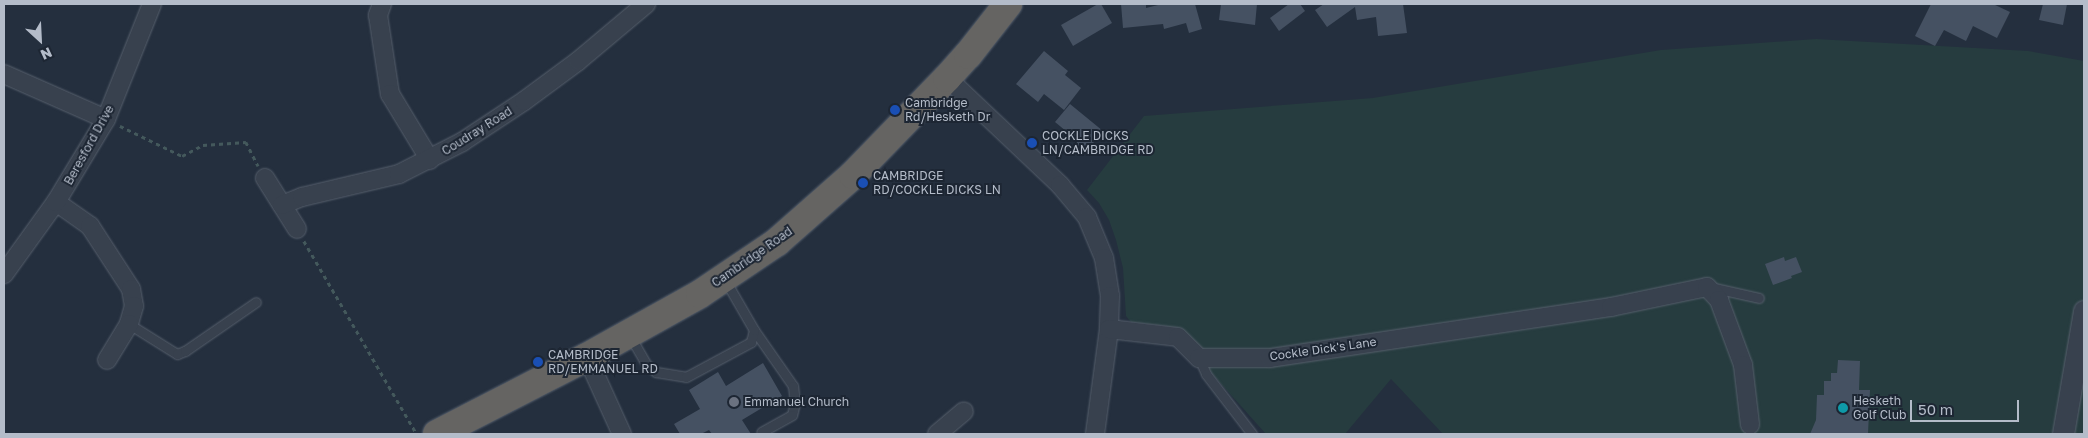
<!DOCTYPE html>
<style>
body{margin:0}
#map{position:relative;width:2088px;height:438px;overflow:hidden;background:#242f3e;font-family:"Golos Text",sans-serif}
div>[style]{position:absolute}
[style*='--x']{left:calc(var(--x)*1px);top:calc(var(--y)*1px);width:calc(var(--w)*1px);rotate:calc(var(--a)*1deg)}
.green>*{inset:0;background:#263c3f}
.building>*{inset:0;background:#455162}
.path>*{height:2.5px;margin-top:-1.25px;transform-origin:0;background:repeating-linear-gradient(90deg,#44595c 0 4px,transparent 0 8px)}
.roads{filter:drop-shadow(0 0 1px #565f6c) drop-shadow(0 0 1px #565f6c)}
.service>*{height:9px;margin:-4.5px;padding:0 4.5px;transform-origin:4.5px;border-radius:4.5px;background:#38414e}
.minor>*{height:18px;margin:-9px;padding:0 9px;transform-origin:9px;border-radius:9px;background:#38414e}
.tertiary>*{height:21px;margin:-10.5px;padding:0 10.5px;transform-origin:10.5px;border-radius:10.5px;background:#38414e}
.trunk>*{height:28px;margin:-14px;padding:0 14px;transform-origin:14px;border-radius:14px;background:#656462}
.dots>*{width:14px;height:14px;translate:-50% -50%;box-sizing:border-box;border:2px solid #1d2633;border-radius:50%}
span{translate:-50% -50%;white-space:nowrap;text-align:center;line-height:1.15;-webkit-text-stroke:4px #1d2633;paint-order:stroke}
.poi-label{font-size:12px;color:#b4bcc9}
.left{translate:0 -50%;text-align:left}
.street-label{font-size:12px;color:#b4bcc9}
.frame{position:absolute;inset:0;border:5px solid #b4bcc9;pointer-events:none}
.north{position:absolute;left:15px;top:15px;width:50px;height:50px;-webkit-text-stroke:4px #1d2633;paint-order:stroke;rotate:155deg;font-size:14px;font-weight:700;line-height:20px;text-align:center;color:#b4bcc9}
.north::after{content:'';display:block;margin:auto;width:18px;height:22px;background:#b4bcc9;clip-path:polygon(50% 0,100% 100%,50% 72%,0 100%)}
.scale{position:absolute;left:1910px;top:400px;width:109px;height:22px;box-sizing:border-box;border:2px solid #b4bcc9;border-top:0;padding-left:6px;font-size:15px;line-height:18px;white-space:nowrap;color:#b4bcc9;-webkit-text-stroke:4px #1d2633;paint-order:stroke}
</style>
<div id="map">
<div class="green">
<i style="clip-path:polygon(1816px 39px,2028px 51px,2084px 61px,2084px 434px,1443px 434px,1391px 379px,1345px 434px,1266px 434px,1213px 375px,1186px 333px,1166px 326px,1131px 322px,1126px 316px,1123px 268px,1116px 240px,1109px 220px,1099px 203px,1087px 190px,1144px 116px,1373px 98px,1661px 50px)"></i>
</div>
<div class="building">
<i style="clip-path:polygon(1098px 4px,1101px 4px,1112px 23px,1073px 46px,1061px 25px)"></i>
<i style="clip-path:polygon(1121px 4px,1146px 4px,1146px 8px,1162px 4px,1195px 4px,1202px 29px,1189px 33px,1186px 23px,1164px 29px,1163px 24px,1123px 28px)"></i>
<i style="clip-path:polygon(1221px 4px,1257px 4px,1255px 25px,1219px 20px)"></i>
<i style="clip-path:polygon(1289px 4px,1300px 4px,1305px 11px,1279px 31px,1270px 18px)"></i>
<i style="clip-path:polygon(1324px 4px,1403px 4px,1407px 33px,1378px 36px,1376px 17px,1357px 20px,1355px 7px,1327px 27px,1315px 10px)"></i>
<i style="clip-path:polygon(1931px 4px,1993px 4px,2010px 12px,1997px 38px,1973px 26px,1966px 41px,1944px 30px,1935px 46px,1915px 36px)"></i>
<i style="clip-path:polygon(2043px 4px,2067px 4px,2063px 25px,2039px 20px)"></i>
<i style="clip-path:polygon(1044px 51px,1068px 71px,1065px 75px,1081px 88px,1064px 110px,1044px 94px,1038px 102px,1016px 84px)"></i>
<i style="clip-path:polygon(1070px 104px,1103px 131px,1084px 154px,1074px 146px,1078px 141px,1055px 122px)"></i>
<i style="clip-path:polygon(1784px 257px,1785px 261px,1796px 257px,1802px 272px,1791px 276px,1792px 278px,1773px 285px,1765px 264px)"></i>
<i style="clip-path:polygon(1838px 360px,1860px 361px,1859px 390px,1870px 390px,1868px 434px,1810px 434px,1816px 420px,1817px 395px,1824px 395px,1824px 381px,1831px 381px,1831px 373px,1837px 373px)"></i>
<i style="clip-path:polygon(763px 363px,782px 396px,742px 420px,751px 434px,712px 434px,709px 430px,701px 434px,680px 434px,674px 424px,700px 409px,689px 390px,718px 372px,726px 386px)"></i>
</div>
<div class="path">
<i style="--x:120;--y:126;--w:69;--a:25.8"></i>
<i style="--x:182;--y:156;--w:24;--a:-28"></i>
<i style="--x:203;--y:145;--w:43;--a:-4"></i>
<i style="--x:246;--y:142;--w:27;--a:63"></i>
<i style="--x:304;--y:241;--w:222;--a:59.7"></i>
</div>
<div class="roads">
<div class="service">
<i style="--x:1710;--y:287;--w:50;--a:12.7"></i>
<i style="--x:129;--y:324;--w:57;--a:32"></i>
<i style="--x:177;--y:354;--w:9;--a:-21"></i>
<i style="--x:185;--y:351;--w:86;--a:-34.6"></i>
<i style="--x:754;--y:330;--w:68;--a:55.1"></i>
<i style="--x:793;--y:386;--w:17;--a:83"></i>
<i style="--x:795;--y:403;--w:12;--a:104"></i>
<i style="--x:792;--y:415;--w:35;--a:151"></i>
<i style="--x:630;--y:336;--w:32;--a:60"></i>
<i style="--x:646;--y:364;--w:13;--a:39"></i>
<i style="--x:656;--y:372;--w:30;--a:9"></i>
<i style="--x:686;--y:377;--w:74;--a:-28.3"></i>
<i style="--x:751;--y:342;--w:12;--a:-76"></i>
<i style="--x:754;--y:330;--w:58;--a:-120.1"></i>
<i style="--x:1199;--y:358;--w:17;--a:66"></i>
<i style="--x:1206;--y:374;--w:76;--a:52.5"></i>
</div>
<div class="minor">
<i style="--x:382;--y:4;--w:12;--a:110"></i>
<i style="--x:378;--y:15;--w:80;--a:81.4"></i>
<i style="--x:390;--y:94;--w:77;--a:58.8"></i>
<i style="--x:4;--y:74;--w:111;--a:23.8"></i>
<i style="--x:947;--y:78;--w:156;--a:43.4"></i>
<i style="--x:1060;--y:185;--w:42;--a:49.8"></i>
<i style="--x:1087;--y:217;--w:44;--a:67.5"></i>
<i style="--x:1104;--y:258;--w:38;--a:81"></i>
<i style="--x:1110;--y:296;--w:33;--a:92"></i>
<i style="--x:1109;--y:329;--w:106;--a:97.6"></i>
<i style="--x:265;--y:178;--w:60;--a:57.9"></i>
<i style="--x:56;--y:202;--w:42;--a:35.2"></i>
<i style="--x:90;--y:226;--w:75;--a:56.9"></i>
<i style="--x:131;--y:289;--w:17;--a:80"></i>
<i style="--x:134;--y:306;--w:19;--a:106"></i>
<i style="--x:129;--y:324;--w:42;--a:121.4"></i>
<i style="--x:282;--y:205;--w:22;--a:-22"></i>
<i style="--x:302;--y:197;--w:100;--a:-13.3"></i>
<i style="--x:399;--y:174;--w:71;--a:-26.9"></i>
<i style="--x:462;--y:142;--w:74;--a:-33.5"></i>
<i style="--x:524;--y:101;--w:67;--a:-36.5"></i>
<i style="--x:578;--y:61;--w:89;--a:-40"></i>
<i style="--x:4;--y:274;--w:89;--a:-54.2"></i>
<i style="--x:56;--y:202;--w:97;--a:-58.9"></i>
<i style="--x:106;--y:119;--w:124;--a:-68.2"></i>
<i style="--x:1109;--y:329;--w:69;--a:6.6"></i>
<i style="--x:1178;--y:337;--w:30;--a:45"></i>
<i style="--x:1199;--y:358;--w:71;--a:0"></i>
<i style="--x:1270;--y:358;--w:345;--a:-8.5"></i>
<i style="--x:1611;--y:307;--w:98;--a:-11.8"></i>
<i style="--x:1707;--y:287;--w:18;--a:47"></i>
<i style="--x:1719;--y:300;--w:69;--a:69.7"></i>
<i style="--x:1743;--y:365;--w:60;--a:83.3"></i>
<i style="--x:587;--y:357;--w:85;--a:65.6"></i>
<i style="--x:937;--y:434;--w:35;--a:-40"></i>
</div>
<div class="tertiary">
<i style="--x:2063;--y:434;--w:125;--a:-80.3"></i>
</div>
<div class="trunk">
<i style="--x:437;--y:434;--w:169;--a:-27.2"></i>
<i style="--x:587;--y:357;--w:129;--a:-29.1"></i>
<i style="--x:700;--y:294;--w:93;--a:-34"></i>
<i style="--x:777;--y:242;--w:101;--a:-41.4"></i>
<i style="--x:853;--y:175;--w:135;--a:-45.9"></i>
<i style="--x:947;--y:78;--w:31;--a:-48"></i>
<i style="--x:968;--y:55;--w:65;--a:-51.9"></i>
</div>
</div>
<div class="dots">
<i style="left:895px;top:110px;background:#1a4fb4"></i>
<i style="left:1032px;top:143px;background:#1a4fb4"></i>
<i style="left:863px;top:183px;background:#1a4fb4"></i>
<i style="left:538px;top:362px;background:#1a4fb4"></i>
<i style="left:734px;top:402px;background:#6b7280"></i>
<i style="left:1843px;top:408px;background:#0f9aa8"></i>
</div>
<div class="poi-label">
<span class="left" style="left:905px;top:110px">Cambridge<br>Rd/Hesketh Dr</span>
<span class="left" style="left:1042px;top:143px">COCKLE DICKS<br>LN/CAMBRIDGE RD</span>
<span class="left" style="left:873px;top:183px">CAMBRIDGE<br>RD/COCKLE DICKS LN</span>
<span class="left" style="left:548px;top:362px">CAMBRIDGE<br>RD/EMMANUEL RD</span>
<span class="left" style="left:1853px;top:408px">Hesketh<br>Golf Club</span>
<span class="left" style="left:744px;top:402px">Emmanuel Church</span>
</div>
<div class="street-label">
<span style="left:477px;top:131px;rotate:-32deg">Coudray Road</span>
<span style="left:89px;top:145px;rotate:-61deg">Beresford Drive</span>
<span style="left:752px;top:257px;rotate:-35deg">Cambridge Road</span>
<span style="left:1323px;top:349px;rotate:-8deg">Cockle Dick's Lane</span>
</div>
<div class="frame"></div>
<div class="north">N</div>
<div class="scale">50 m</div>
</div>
